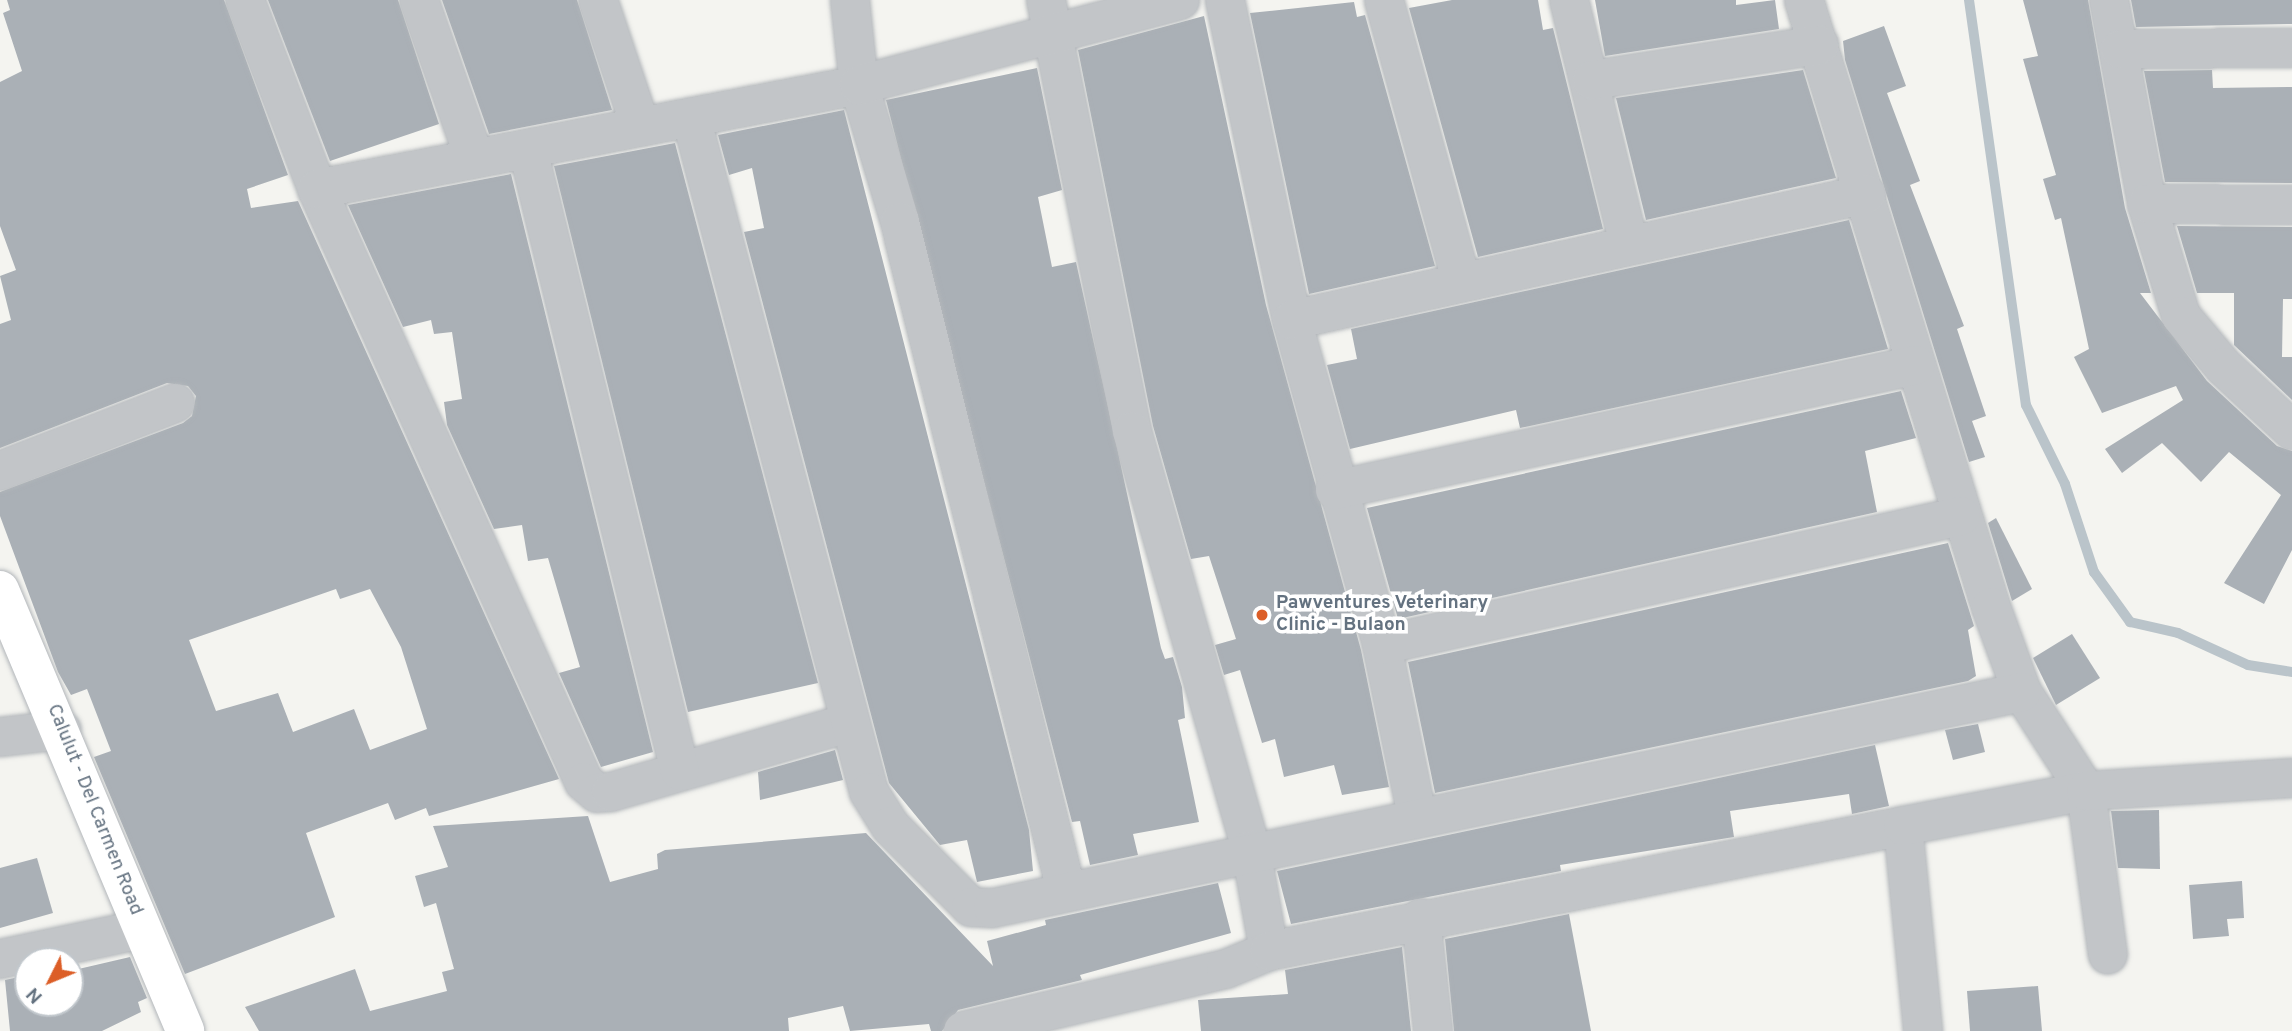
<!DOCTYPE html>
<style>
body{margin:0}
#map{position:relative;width:2292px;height:1031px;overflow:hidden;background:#f4f4f0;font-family:Overpass,sans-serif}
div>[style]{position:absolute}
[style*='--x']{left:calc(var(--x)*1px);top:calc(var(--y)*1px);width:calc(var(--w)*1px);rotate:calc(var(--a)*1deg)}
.stream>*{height:10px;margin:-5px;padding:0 5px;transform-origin:5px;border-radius:5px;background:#bac4ca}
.building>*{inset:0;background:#aab0b6}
.roads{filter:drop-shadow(0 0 2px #b2b6ba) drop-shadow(0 0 2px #b2b6ba)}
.minor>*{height:38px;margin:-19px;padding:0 19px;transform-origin:19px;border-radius:19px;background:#c2c5c8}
.major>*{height:38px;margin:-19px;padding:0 19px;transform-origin:19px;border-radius:19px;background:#fff}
.dots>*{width:19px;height:19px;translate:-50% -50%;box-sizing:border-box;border:4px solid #fff;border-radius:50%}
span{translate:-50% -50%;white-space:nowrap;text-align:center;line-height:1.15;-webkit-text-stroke:7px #fff;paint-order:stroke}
.poi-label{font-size:19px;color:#647280;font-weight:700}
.left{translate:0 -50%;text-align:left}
.street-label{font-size:19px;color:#647280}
.north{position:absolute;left:14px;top:947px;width:70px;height:70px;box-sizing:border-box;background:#fff;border:2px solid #c1c7cc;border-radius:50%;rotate:227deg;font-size:19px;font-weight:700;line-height:28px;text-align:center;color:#647280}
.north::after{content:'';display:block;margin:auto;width:24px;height:32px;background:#dc5e27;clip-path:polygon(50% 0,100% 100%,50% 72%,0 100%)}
</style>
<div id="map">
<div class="stream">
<i style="--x:1969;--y:0;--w:409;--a:82"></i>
<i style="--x:2026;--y:405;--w:88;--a:63.7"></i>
<i style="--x:2065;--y:484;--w:93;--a:71.8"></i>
<i style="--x:2094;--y:572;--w:62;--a:54.2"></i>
<i style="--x:2130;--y:622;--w:49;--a:12.9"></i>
<i style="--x:2178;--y:633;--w:77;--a:24.6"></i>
<i style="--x:2248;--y:665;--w:45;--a:9"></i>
</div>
<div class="building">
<i style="clip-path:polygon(evenodd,7px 0,224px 0,288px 175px,247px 189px,251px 208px,298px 201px,559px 779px,429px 816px,426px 808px,395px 820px,388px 803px,306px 833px,335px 917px,185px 974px,94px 757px,111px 751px,87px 689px,71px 695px,58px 672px,0 516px,0 492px,183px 423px,192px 416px,196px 396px,188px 386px,167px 383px,0 448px,0 324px,11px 320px,0 276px,16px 270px,0 226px,0 82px,22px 71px,3px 13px,10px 10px,7px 0,336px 589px,340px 599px,370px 589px,401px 647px,427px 729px,370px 750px,354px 709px,293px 732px,278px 693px,216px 711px,189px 640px,336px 589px)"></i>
<i style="clip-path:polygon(268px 0,398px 0,439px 124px,330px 161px)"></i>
<i style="clip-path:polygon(442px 0,577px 0,612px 110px,489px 134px)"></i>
<i style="clip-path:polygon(1452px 0,1538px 0,1543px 30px,1553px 28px,1603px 229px,1478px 257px,1409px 8px)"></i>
<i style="clip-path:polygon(1595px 0,1736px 0,1736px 5px,1775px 0,1779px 29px,1605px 56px)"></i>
<i style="clip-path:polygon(2023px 0,2088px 0,2125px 208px,2151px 293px,2140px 293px,2207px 381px,2277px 446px,2292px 451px,2292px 550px,2264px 604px,2224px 583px,2281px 495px,2229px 452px,2201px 482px,2162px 443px,2122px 473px,2105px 449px,2183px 400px,2176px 386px,2102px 413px,2074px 357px,2089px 349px,2061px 218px,2055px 220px,2043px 179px,2056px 175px,2023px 59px,2038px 56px)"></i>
<i style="clip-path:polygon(2131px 0,2292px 0,2292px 24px,2136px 27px)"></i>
<i style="clip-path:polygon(1354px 2px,1357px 17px,1365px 15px,1435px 266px,1309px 294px,1250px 13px)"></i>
<i style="clip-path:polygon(1204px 16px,1266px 305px,1361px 650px,1389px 787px,1342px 795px,1334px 765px,1284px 777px,1275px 739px,1262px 743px,1240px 670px,1224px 675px,1215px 645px,1236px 639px,1209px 556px,1191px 559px,1153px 426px,1078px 50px)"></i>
<i style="clip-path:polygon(1884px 26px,1906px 86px,1887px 93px,1920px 181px,1910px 185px,1964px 326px,1957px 329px,1986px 416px,1972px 421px,1985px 457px,1969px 462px,1845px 60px,1843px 41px)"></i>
<i style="clip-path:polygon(1037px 68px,1062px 190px,1038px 197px,1052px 267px,1076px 262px,1161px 648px,1165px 659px,1173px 657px,1182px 687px,1185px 718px,1178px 720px,1199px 822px,1133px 834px,1138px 855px,1090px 865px,1080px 821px,1072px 822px,886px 100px)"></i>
<i style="clip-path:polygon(1803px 70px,1836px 178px,1646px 220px,1616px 98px)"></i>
<i style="clip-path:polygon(2212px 70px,2213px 88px,2292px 87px,2292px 183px,2165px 182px,2144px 71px)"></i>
<i style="clip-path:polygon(844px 110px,1029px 830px,1033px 871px,977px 882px,967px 840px,940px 845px,889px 783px,744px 232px,764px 228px,752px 168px,729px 175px,718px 135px)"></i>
<i style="clip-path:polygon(675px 143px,818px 683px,688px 712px,554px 166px)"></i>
<i style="clip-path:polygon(511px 174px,653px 752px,601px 767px,559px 673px,580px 667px,548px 558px,528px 561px,522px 525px,494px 529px,447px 425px,444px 402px,462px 399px,452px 332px,434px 334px,431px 320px,403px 327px,348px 205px)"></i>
<i style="clip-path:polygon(1849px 220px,1888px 349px,1520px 428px,1516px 410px,1350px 449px,1327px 365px,1357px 359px,1351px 329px)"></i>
<i style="clip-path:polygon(2177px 226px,2292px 227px,2292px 299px,2283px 299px,2282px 357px,2292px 357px,2292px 400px,2234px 345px,2234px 293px,2197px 293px)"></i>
<i style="clip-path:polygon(1901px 391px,1916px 438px,1865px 451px,1877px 512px,1398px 619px,1367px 508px)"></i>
<i style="clip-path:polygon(1996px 518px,2032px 589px,2012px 601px,1988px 523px)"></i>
<i style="clip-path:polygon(1948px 543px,1974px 626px,1968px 630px,1976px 676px,1968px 681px,1435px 793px,1408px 662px)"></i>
<i style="clip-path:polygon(2072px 634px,2100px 678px,2056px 705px,2033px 658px)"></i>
<i style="clip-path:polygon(1978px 724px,1985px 752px,1953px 760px,1945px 730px)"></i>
<i style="clip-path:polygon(1875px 745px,1889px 806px,1852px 814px,1849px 794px,1730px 811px,1734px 837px,1560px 865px,1561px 871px,1291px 924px,1277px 871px)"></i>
<i style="clip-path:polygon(835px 750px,843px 780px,760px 800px,758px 772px)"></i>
<i style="clip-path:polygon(2159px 810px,2160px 869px,2118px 868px,2111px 811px)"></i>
<i style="clip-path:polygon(588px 816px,610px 882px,658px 869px,657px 854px,665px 850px,866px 833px,993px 966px,987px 941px,1046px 925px,1045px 920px,1218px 883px,1231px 933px,1080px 975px,1082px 980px,958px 1010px,942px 1031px,931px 1031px,929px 1024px,850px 1031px,843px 1006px,788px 1018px,789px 1031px,259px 1031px,245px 1007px,355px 969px,370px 1011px,447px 991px,442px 972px,454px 969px,436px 903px,424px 907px,415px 876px,448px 867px,433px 826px)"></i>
<i style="clip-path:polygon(37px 858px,53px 913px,0 928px,0 868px)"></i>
<i style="clip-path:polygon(2242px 881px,2244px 918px,2227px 919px,2229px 936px,2193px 939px,2189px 885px)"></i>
<i style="clip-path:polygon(1569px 914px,1591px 1031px,1454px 1031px,1445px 939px)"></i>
<i style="clip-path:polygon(1402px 947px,1411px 1031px,1201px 1031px,1198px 1000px,1288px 994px,1285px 970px)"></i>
<i style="clip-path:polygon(130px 957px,147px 998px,138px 1002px,141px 1012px,102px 1031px,10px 1031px,5px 980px,28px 975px,28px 1003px,70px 1003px,70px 971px)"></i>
<i style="clip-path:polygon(2038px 986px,2042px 1031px,1970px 1031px,1967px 991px)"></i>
</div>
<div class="roads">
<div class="minor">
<i style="--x:245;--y:0;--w:202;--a:69.1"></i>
<i style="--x:317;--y:189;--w:650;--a:65.76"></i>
<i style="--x:584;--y:782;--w:17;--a:40"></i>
<i style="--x:597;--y:793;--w:14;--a:-4"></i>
<i style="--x:611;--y:792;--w:247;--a:-16.2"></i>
<i style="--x:419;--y:0;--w:163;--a:70.7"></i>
<i style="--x:598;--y:0;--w:132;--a:71.4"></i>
<i style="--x:850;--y:0;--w:85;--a:84"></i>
<i style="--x:859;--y:85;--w:143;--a:73.3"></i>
<i style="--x:900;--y:222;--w:688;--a:76.04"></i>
<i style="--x:1046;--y:0;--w:439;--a:78.7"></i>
<i style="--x:1132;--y:431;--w:436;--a:74.1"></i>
<i style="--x:1251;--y:850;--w:103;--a:79.9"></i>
<i style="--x:1225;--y:0;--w:327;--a:78.2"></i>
<i style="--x:1292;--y:320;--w:337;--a:74.5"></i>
<i style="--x:1382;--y:645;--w:174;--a:78.4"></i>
<i style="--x:1384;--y:0;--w:289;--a:74.6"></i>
<i style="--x:1569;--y:0;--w:251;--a:76.2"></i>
<i style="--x:1804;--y:0;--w:635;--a:72.88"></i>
<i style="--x:1991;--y:607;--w:90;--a:70"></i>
<i style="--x:2022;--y:692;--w:118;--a:57.1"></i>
<i style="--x:2086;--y:791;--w:165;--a:82.4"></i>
<i style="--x:2109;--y:0;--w:208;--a:79.4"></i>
<i style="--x:2147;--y:204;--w:117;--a:73.1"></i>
<i style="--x:2181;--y:316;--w:67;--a:49.9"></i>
<i style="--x:2224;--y:367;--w:93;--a:42.8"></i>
<i style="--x:2120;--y:49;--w:172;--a:-0.3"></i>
<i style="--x:1592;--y:80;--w:230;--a:-8.8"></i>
<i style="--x:691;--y:117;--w:698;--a:75.23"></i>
<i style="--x:869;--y:792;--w:40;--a:58"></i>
<i style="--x:890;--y:826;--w:115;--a:45"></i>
<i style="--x:971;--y:907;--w:22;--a:3"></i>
<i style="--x:993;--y:908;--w:1051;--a:-11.85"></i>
<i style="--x:528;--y:150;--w:639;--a:76.25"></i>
<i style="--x:317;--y:189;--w:552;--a:-10.86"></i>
<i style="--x:859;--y:85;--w:332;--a:-14.8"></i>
<i style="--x:2147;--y:204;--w:145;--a:0.4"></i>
<i style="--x:1292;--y:320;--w:588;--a:-12.38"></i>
<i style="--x:0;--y:471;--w:188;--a:-21.2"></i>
<i style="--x:1335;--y:490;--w:594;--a:-12.14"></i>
<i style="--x:1382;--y:645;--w:593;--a:-12.56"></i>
<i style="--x:0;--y:737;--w:62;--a:-6.4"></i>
<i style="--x:1903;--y:826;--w:206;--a:84.4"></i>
<i style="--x:1421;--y:918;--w:114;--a:83.9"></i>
<i style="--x:0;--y:959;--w:145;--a:-11.9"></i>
<i style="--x:963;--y:1031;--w:270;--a:-13.3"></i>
<i style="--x:1226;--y:969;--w:47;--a:-22.7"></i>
<i style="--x:1269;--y:951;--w:646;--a:-11.15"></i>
<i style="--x:1903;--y:826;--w:186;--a:-10.8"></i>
<i style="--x:2086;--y:791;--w:206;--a:-3.6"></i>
</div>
<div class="major">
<i style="--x:0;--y:590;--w:478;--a:67.2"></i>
</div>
</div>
<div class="dots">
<i style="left:1262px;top:615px;background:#dc5e27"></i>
</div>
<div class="poi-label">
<span class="left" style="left:1276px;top:615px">Pawventures Veterinary<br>Clinic - Bulaon</span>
</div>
<div class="street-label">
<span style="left:94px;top:810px;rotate:68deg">Calulut - Del Carmen Road</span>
</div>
<div class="north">N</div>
</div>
